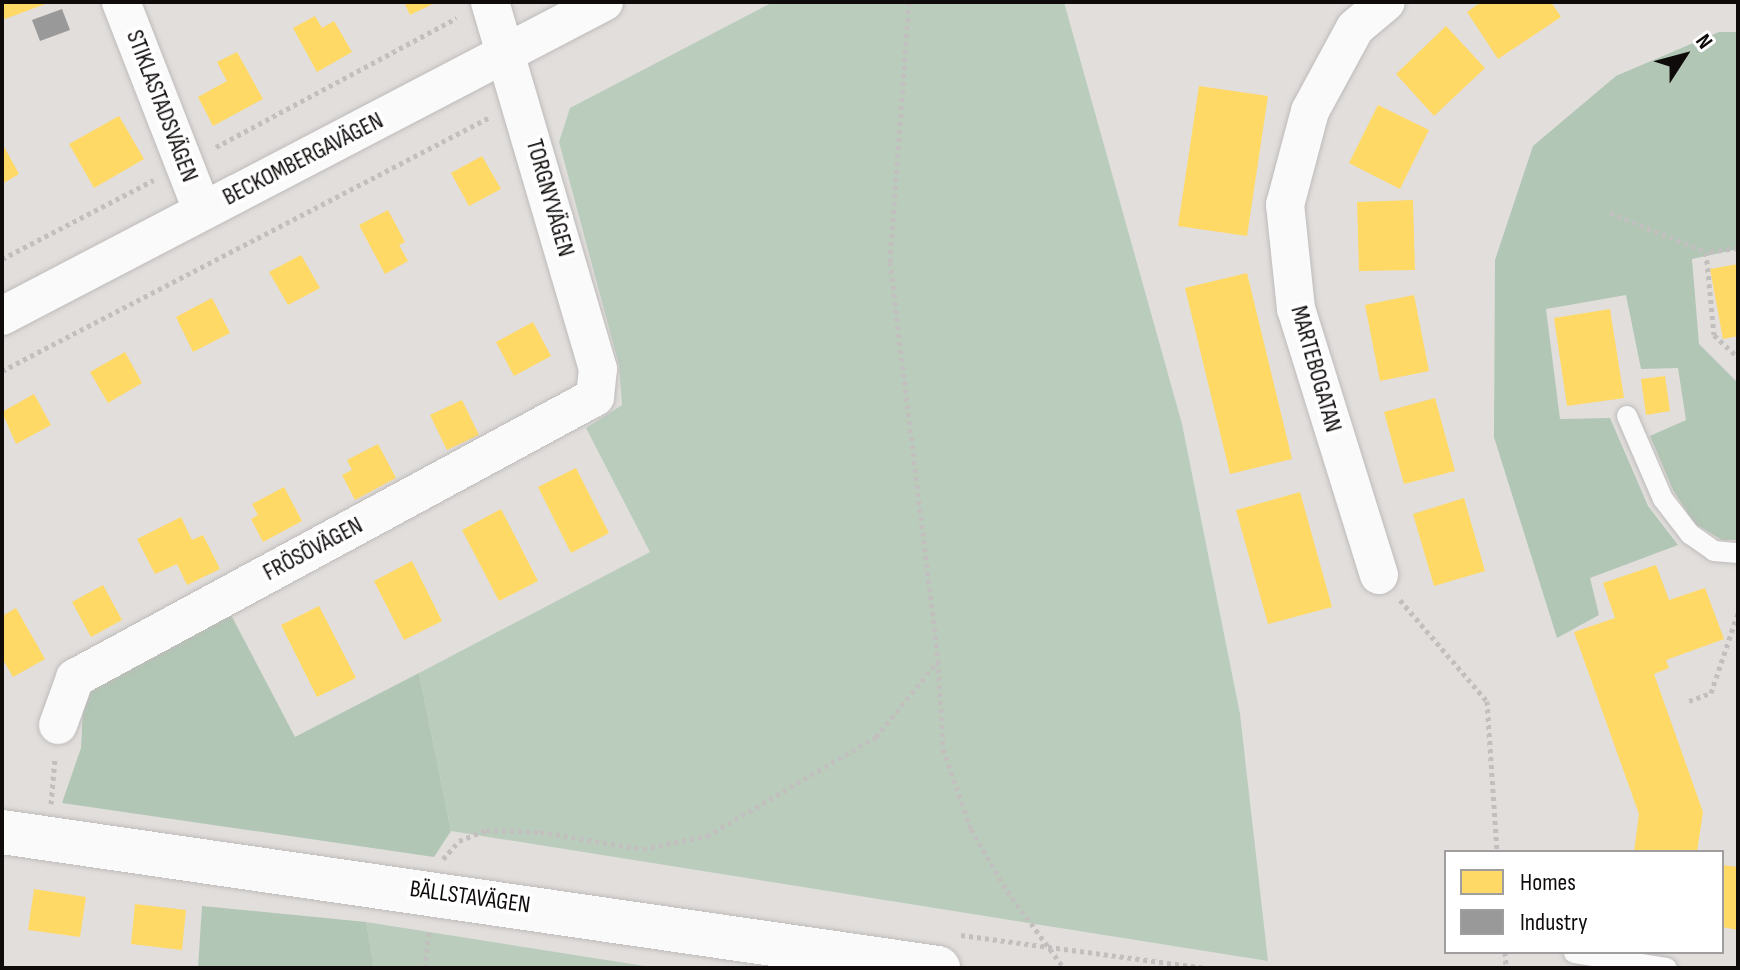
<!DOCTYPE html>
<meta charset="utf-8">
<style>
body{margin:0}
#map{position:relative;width:1740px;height:970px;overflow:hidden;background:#e1dedc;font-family:"Sofia Sans Condensed",sans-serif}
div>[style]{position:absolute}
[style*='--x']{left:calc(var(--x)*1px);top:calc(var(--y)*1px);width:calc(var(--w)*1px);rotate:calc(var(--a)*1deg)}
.green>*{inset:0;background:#bacdbd}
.forest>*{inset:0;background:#b1c6b4}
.homes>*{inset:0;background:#ffd966}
.industry>*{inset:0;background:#999}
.path>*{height:5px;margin-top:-2.5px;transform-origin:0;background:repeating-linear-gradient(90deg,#c2bfbf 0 4px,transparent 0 8px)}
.roads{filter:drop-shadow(0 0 2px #bebbba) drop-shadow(0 0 2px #bebbba)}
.lane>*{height:20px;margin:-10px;padding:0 10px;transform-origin:10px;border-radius:10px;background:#fafafa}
.street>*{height:38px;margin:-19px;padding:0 19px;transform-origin:19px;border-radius:19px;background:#fafafa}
.secondary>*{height:44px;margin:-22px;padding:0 22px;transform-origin:22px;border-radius:22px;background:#fafafa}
span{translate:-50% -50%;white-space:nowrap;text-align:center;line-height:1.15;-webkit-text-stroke:8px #fff;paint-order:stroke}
.street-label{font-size:24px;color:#0e0b0a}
.frame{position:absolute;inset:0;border:4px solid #0e0b0a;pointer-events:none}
.legend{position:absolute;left:1444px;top:850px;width:280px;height:104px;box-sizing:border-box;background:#fff;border:2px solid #9f9d9d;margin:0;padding:10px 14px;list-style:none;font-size:24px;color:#0e0b0a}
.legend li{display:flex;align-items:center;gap:16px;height:40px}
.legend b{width:40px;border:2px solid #9f9d9d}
.north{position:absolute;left:1644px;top:16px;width:80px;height:80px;-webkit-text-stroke:6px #fff;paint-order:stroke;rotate:54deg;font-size:22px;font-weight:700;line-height:32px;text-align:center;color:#0e0b0a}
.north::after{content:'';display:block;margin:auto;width:28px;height:36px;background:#0e0b0a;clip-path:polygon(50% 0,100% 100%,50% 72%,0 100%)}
</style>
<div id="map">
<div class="green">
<i style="clip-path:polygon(773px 2px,1064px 2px,1182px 424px,1240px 714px,1268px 961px,451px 831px,419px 673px,650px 552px,586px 428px,622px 405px,619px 365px,559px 142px,570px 108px)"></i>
<i style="clip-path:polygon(366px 922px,657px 968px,374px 968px)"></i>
</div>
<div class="forest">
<i style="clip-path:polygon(1719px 32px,1738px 32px,1738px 249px,1692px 259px,1699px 344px,1738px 383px,1738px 540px,1722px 540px,1694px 523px,1673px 490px,1650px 436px,1686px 420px,1678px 368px,1641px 369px,1626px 295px,1546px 309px,1560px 419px,1610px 418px,1648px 506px,1678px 545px,1590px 578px,1599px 615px,1557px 638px,1494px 437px,1495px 260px,1533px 146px,1616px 76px)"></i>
<i style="clip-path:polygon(230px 613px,295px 737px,419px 673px,451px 831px,434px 857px,62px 803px,81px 748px,84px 690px)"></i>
<i style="clip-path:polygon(202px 906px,366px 922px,374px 968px,198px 968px)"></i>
</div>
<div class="homes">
<i style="clip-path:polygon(2px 2px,51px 2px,2px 20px)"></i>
<i style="clip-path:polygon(404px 2px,437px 2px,410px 15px)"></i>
<i style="clip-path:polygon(1481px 2px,1551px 2px,1561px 17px,1498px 59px,1467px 12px)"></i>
<i style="clip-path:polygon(315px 16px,322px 28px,334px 21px,352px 52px,317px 72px,293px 28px)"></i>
<i style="clip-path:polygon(1446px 26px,1485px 68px,1434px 116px,1396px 74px)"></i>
<i style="clip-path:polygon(237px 52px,263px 99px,213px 126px,198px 97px,227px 81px,217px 62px)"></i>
<i style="clip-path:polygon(1199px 86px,1268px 96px,1247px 236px,1178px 226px)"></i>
<i style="clip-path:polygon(1378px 105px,1429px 130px,1400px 189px,1349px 163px)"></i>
<i style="clip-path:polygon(119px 116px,144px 159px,94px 188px,69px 144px)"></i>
<i style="clip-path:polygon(2px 143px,19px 174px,2px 184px)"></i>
<i style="clip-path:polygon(482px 156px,501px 189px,469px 206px,451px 173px)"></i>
<i style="clip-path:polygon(1413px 200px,1415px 270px,1359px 271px,1357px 202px)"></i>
<i style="clip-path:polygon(388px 210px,405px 242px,399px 245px,408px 261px,385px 274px,359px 225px)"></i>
<i style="clip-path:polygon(301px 255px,320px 288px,288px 305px,269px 272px)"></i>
<i style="clip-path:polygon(1738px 264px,1738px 336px,1723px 339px,1710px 269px)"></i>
<i style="clip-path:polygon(1247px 273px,1292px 459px,1230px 474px,1185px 288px)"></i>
<i style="clip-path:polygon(1414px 295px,1429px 371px,1380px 381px,1365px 305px)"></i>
<i style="clip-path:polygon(212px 298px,230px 333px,193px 352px,176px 317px)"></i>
<i style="clip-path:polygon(1610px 309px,1624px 398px,1567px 406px,1554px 318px)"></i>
<i style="clip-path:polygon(533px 322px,551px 356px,514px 376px,496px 342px)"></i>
<i style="clip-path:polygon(125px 352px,142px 383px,108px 403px,90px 372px)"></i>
<i style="clip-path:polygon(1665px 376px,1670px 411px,1646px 415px,1641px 379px)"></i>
<i style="clip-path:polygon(34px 394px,51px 425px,16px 444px,2px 412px)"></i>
<i style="clip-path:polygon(1435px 398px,1455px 471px,1404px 484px,1384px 412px)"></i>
<i style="clip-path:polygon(462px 400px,479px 435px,447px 450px,430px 415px)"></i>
<i style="clip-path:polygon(378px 444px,396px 478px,355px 500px,342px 475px,352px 470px,347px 460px)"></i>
<i style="clip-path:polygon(576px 468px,609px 533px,571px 553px,538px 487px)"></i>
<i style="clip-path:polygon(284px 487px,302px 521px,263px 542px,251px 519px,258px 515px,252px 504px)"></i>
<i style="clip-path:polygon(1300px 492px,1332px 607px,1268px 624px,1236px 510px)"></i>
<i style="clip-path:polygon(1464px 498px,1485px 571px,1434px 586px,1413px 514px)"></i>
<i style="clip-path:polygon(501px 509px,538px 581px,499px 601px,462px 530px)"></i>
<i style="clip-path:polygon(181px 517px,192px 540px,203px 535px,220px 569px,187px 585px,177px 564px,155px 574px,137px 539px)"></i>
<i style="clip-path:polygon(412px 561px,442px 621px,404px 640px,374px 581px)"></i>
<i style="clip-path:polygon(1656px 565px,1669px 600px,1705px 588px,1724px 639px,1666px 660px,1669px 668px,1654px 674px,1703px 812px,1697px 852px,1634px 852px,1639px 814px,1574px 632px,1615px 618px,1603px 583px)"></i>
<i style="clip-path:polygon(103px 585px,122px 620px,91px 637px,72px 602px)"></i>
<i style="clip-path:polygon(319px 606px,356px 678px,317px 697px,281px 625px)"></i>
<i style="clip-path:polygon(16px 608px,45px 659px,13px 677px,2px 658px,2px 616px)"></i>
<i style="clip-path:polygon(1722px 865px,1738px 867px,1738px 930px,1722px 927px)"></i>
<i style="clip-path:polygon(34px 889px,86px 897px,80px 937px,28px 930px)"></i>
<i style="clip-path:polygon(135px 904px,186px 910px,182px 950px,131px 944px)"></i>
</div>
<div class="industry">
<i style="clip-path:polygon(62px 9px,70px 30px,40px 41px,32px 20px)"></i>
</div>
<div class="path">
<i style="--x:909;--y:2;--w:261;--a:94.2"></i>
<i style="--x:890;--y:262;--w:402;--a:83.1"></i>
<i style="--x:938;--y:661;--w:88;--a:86.7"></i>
<i style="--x:943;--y:749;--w:85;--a:70.7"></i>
<i style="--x:971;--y:829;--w:72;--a:59.9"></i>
<i style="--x:1007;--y:891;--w:96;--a:53.5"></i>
<i style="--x:216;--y:147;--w:273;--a:-28.2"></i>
<i style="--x:1610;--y:213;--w:104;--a:22.1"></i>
<i style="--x:1738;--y:248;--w:32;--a:173"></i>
<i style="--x:1706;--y:252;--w:83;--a:84.5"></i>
<i style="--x:1714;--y:335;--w:33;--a:43"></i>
<i style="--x:2;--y:259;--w:171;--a:-27.5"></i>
<i style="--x:2;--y:371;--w:548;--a:-27.5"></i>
<i style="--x:1400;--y:600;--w:133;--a:49.3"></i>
<i style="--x:1487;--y:701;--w:151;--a:86.2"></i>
<i style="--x:1689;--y:701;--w:23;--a:-20"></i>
<i style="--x:1711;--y:693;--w:84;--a:-71.4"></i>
<i style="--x:51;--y:804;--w:46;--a:-85"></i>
<i style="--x:443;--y:859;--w:24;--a:-48"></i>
<i style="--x:459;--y:841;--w:29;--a:-22"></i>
<i style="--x:486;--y:830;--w:54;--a:2.1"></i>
<i style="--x:540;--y:832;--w:104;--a:9.4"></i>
<i style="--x:643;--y:849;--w:65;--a:-11.5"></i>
<i style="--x:707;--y:836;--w:196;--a:-30.4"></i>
<i style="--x:876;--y:737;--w:97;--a:-50.9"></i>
<i style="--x:961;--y:935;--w:247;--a:7.7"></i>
<i style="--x:1505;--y:952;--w:16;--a:86"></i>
<i style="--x:425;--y:968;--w:36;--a:-84"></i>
</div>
<div class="roads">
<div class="lane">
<i style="--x:1627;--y:416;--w:90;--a:66.6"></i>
<i style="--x:1663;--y:499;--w:44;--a:52.4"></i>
<i style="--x:1690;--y:534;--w:29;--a:35"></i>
<i style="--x:1714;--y:551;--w:24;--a:5"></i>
<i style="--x:1574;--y:953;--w:94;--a:9.2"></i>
</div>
<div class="street">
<i style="--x:121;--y:2;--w:223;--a:68.7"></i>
<i style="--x:2;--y:316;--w:679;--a:-27.55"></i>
<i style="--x:1379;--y:575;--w:279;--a:-107.3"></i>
<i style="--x:1296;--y:309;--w:105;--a:-96"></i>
<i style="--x:1285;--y:205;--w:97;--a:-75.1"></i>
<i style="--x:1310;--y:111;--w:94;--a:-61.5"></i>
<i style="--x:1355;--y:28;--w:40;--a:-40"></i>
<i style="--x:58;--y:725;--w:50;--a:-70.1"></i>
<i style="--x:75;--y:678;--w:591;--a:-28.39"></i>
<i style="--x:595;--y:397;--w:28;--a:-84"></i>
<i style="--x:598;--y:369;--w:383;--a:-106.4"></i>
</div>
<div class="secondary">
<i style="--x:2;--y:832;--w:946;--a:8.27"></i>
</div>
</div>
<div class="street-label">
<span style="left:162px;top:106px;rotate:69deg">STIKLASTADSVÄGEN</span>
<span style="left:303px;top:159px;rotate:-27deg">BECKOMBERGAVÄGEN</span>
<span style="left:550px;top:198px;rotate:74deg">TORGNYVÄGEN</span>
<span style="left:1316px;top:369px;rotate:74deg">MARTEBOGATAN</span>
<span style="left:313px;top:549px;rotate:-28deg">FRÖSÖVÄGEN</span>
<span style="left:470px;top:897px;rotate:8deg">BÄLLSTAVÄGEN</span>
</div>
<div class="frame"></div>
<ul class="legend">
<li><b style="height:22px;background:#ffd966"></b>Homes</li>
<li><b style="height:22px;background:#999"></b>Industry</li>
</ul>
<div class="north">N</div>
</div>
